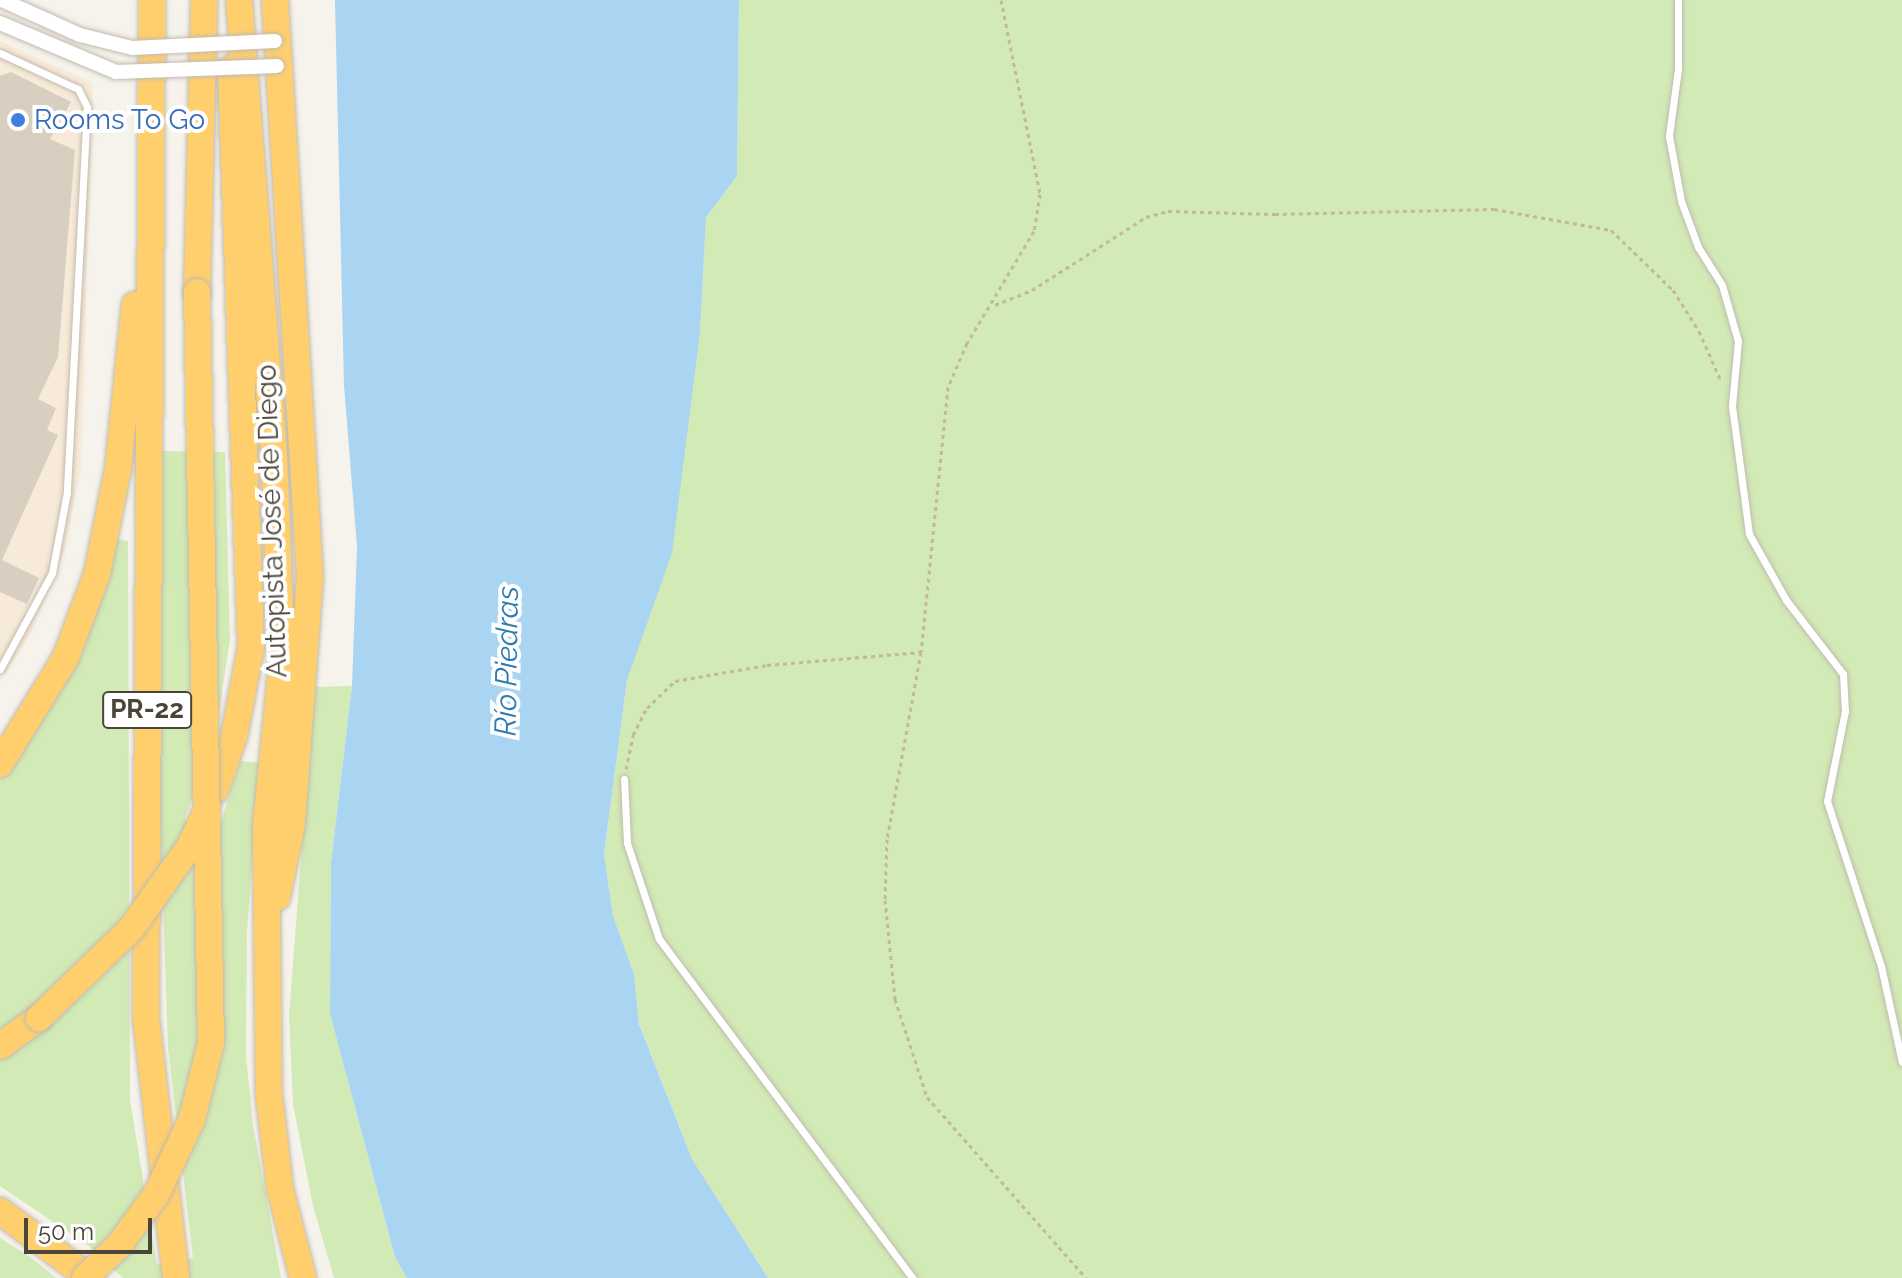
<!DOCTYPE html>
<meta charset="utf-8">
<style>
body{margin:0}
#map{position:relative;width:1902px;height:1278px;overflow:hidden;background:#f6f3ec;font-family:Raleway,sans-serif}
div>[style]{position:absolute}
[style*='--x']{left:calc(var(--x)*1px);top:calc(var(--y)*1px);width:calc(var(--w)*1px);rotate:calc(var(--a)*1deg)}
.commercial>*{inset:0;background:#f7ead8}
.green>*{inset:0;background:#d2eab5}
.water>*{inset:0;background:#a9d4f2}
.building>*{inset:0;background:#d8cfc1}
.path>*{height:3px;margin-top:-1.5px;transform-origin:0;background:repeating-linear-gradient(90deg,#c4b79f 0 4px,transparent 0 8px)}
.roads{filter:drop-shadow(0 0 2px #c2bbae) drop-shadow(0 0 2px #c2bbae)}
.service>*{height:7px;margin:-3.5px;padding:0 3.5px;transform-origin:3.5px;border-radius:3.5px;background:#fff}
.motorway>*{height:26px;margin:-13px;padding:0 13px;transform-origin:13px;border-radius:13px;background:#ffcf6e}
.bridges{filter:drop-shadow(0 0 2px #c2bbae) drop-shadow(0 0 2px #c2bbae)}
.minor-bridge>*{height:14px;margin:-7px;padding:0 7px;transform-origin:7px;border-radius:7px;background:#fff}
.motorway-bridge>*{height:26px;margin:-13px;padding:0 13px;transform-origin:13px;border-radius:13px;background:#ffcf6e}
.dots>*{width:22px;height:22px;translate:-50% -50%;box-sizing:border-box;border:4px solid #fff;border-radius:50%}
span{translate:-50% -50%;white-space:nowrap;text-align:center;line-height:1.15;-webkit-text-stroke:8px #fff;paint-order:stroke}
.shield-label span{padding:2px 6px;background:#fff;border:2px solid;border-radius:6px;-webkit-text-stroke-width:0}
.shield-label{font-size:26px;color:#4b4439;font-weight:700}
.shop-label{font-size:28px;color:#366cbe}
.left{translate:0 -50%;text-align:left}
.street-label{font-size:28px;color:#4b4439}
.water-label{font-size:30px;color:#2e7ab2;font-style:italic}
.scale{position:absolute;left:24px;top:1218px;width:128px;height:36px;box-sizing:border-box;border:4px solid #4b4439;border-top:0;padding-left:10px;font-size:24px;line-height:28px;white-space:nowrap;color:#4b4439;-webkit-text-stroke:6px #fff;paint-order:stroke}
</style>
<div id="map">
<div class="commercial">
<i style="clip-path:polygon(0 41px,93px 83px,81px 468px,65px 550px,30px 636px,0 681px)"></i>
</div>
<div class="green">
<i style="clip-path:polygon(739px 0,1902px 0,1902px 1278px,768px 1278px,692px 1159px,639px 1023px,634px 974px,613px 916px,604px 854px,627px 680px,647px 617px,700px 332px,706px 217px,737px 176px)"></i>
<i style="clip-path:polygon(161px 451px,225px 452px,230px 640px,216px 730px,185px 819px,217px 835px,240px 761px,260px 763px,247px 931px,246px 1055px,253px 1125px,281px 1278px,123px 1278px,89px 1246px,0 1186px,0 778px,67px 679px,94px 621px,117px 539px,128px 541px,130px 1100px,157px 1265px,193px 1258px,168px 1048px,158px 757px)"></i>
<i style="clip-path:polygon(352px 686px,331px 863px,330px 1014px,395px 1257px,407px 1278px,334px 1278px,313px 1206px,293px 1104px,289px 1016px,314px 687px)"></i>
<i style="clip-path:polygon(0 1238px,30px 1257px,56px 1278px,0 1278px)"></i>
</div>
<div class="water">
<i style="clip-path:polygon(335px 0,739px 0,737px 176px,706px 217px,700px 332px,672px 553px,627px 680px,604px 854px,613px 916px,634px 974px,639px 1024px,692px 1159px,768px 1278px,407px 1278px,395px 1257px,330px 1014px,331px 863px,352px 686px,357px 547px,344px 385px)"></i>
</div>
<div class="building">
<i style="clip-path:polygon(11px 72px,71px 102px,50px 139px,75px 150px,58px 357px,38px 399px,56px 408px,47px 430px,58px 435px,2px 560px,39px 578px,27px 604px,0 592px,0 76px)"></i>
</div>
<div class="path">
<i style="--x:1001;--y:0;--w:198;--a:78.6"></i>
<i style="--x:1040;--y:194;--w:37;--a:99"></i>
<i style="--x:1034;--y:231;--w:131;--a:120.9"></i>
<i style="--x:967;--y:343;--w:48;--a:113.4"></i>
<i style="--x:948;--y:387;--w:266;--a:95.8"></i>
<i style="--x:921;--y:652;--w:190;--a:100.3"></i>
<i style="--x:887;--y:839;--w:61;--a:91.9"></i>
<i style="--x:885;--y:900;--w:100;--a:84.2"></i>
<i style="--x:895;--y:999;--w:103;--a:71.9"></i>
<i style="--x:927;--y:1097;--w:241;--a:48.7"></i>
<i style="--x:995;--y:305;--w:40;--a:-22"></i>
<i style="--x:1032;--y:290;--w:135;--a:-32.6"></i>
<i style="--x:1146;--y:217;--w:23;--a:-15"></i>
<i style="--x:1168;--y:211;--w:107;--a:1.6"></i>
<i style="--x:1275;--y:214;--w:219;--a:-1.3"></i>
<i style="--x:1494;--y:209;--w:119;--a:10.2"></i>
<i style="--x:1611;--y:230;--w:86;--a:44.1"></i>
<i style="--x:1673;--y:290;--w:49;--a:57.6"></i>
<i style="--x:1699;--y:331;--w:55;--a:66.3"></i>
<i style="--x:626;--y:769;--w:35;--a:-78"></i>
<i style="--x:633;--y:735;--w:30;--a:-63"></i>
<i style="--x:647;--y:708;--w:39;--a:-44"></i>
<i style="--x:675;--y:681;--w:93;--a:-9.9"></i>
<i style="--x:767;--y:665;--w:155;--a:-4.8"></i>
</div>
<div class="roads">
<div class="service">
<i style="--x:1678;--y:0;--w:69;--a:90"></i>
<i style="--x:1678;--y:69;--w:68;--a:97.7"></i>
<i style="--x:1669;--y:136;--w:66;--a:79.5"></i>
<i style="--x:1681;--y:201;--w:49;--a:69.7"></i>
<i style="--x:1698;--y:247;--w:45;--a:57.7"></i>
<i style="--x:1722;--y:285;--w:58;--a:74.1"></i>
<i style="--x:1738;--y:341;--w:65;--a:95.3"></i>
<i style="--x:1732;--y:406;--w:129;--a:82.4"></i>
<i style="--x:1749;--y:534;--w:76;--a:60.7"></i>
<i style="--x:1786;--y:600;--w:93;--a:52.4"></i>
<i style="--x:1843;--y:674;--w:37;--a:87"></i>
<i style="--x:1845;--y:711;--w:92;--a:101.3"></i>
<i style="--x:1827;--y:801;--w:174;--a:71.9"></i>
<i style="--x:1881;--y:966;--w:98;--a:77.7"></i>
<i style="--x:0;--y:53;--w:86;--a:24.8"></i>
<i style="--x:78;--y:89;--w:20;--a:63"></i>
<i style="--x:87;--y:107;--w:386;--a:93"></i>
<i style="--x:67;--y:492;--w:82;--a:100.5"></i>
<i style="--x:52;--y:573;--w:109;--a:118.4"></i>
<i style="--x:624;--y:779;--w:64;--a:87.3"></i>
<i style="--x:627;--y:843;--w:101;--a:71.6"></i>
<i style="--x:659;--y:939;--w:424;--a:53.2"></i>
</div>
<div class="motorway">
<i style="--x:152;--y:0;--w:1018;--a:90.34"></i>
<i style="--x:146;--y:1018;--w:262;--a:83.4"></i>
<i style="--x:239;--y:0;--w:454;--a:85.6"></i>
<i style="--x:274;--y:453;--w:210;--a:87.8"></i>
<i style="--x:282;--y:663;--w:164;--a:95.6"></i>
<i style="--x:266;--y:826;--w:269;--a:89.4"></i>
<i style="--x:269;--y:1095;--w:95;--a:83.3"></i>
<i style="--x:280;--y:1189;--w:92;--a:75.5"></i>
<i style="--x:275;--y:0;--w:578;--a:86.53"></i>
<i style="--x:310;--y:577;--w:248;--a:94.2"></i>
<i style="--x:292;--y:824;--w:75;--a:101.6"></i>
<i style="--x:197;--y:292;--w:292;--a:-88.6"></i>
<i style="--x:0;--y:764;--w:126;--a:-58.3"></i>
<i style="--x:66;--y:657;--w:89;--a:-69.5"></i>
<i style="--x:97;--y:574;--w:107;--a:-78.7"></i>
<i style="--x:118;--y:469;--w:165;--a:-84.1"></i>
<i style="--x:215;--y:791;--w:58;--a:-70.9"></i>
<i style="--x:234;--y:736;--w:90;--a:-79.1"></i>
<i style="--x:251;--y:648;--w:580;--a:-91.97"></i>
<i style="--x:0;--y:1046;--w:48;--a:-35.7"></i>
<i style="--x:0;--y:1211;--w:112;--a:36.7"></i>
</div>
</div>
<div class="bridges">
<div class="minor-bridge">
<i style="--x:2;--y:0;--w:85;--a:24.2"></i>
<i style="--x:80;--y:35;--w:54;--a:14"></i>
<i style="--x:132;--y:48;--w:143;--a:-2.8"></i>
<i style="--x:0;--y:23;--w:126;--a:22.9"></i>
<i style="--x:116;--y:72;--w:161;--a:-2.1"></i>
</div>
<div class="motorway-bridge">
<i style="--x:39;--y:1018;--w:128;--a:-44.1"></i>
<i style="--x:131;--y:929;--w:102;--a:-54.6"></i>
<i style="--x:190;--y:846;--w:38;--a:-65"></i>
<i style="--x:85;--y:1278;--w:49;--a:-44.2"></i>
<i style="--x:120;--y:1244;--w:63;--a:-54"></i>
<i style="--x:157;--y:1193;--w:82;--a:-64.7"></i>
<i style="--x:192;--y:1119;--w:79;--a:-76.1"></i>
<i style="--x:211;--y:1042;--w:750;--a:-91.07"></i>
</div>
</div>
<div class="dots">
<i style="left:18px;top:120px;background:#3f7fe0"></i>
</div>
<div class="shield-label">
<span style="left:147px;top:710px">PR-22</span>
</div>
<div class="shop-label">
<span class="left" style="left:34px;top:120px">Rooms To Go</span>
</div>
<div class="street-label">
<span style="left:272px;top:521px;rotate:-92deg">Autopista José de Diego</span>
</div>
<div class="water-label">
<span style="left:507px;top:661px;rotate:-89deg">Río Piedras</span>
</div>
<div class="scale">50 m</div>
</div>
